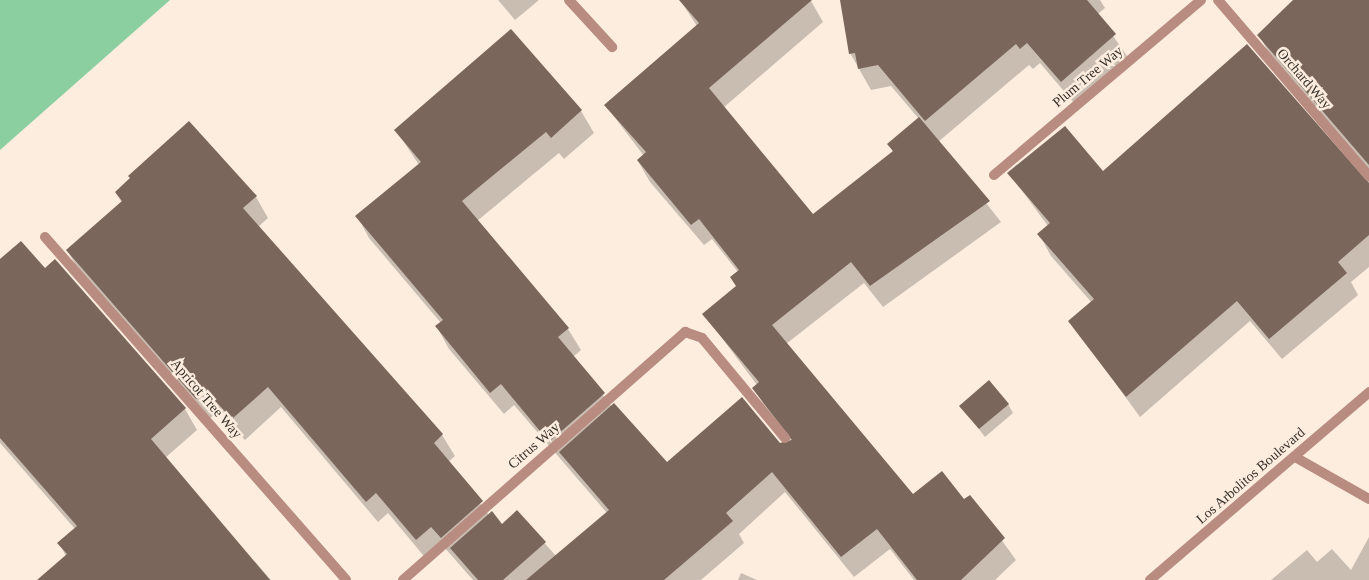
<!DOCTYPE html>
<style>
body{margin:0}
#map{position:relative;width:1369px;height:580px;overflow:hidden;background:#fceddf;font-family:"Times New Roman",serif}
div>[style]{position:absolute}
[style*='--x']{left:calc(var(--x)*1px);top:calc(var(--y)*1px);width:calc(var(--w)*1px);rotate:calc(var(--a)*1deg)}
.green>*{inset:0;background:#8bcfa1}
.shadow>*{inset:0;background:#0003}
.building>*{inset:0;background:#7b665c}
.service>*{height:10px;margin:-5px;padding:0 5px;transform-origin:5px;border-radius:5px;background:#b88c80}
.minor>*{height:10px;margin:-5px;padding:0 5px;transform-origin:5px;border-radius:5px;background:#b88c80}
.tertiary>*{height:10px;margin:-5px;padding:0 5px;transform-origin:5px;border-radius:5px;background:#b88c80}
span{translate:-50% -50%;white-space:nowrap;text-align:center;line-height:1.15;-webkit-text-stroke:5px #fceddf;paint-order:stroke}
.street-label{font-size:14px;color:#362f28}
</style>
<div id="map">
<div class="green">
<i style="clip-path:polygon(0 0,170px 0,0 150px)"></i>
</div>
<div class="shadow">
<i style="clip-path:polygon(498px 0,539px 0,515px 20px)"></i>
<i style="clip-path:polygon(680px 0,811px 1px,823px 22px,723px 108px,813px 215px,893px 152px,889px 144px,919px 119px,891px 86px,871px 90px,850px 53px,841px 0,1100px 0,1105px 8px,1098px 14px,1127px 56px,1074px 103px,1040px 63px,1033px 69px,1029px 65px,938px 142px,1001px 222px,883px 307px,864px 283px,786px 344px,913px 495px,964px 501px,970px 496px,1016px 560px,995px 580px,914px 580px,890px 549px,854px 577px,785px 492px,739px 534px,744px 543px,701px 580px,473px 580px,444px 547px,428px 561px,388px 513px,378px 522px,281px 407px,245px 440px,219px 411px,209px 419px,79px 271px,67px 250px,122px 203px,116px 193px,256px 197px,268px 218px,258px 227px,442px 435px,455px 456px,448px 462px,489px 515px,502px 525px,517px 512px,556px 556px,607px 513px,514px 405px,504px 414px,449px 349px,437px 327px,441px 323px,369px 238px,357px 216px,419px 165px,396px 130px,511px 30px,581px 111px,594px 133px,564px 159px,559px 153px,477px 221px,568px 329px,581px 350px,573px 357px,612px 407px,667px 464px,790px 441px,766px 409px,754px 388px,757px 385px,704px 314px,737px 287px,738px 272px,712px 239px,704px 245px,650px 182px,638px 161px,644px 156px,606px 106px,697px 26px)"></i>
<i style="clip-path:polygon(1296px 0,1369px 0,1369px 171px,1271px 57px,1259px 35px)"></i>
<i style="clip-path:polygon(1009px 173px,1369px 181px,1369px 267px,1351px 282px,1358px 295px,1282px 359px,1250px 321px,1140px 417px,1070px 321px,1092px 303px,1051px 256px,1039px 234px,1048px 226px)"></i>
<i style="clip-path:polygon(0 261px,45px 270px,185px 409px,197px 430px,165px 458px,271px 580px,39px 580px,66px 556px,59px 543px,75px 529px,0 443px)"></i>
<i style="clip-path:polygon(1008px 404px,1013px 413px,985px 437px,961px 406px)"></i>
<i style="clip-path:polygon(1369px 537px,1369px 580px,1271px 580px,1307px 550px,1317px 562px,1332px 549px,1351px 570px)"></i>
<i style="clip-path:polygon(741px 573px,757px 580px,738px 580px)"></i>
</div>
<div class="building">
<i style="clip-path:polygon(679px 0,812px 0,709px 88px,813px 214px,893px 151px,887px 144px,919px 117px,990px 201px,870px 286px,851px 262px,772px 325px,913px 494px,942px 471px,964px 499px,970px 495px,1005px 538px,961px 580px,917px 580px,877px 529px,841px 557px,772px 472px,726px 513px,733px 521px,664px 580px,526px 580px,609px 510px,559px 452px,614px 403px,667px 462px,742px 397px,780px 443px,792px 440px,752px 388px,759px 382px,702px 314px,736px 286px,730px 277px,739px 270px,699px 219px,691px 225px,637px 160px,646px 152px,604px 105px,699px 23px)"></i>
<i style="clip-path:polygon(840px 0,1087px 0,1116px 34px,1061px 82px,1027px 43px,1020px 49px,1016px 44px,925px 121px,878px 65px,858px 69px,855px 53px,849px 54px)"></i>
<i style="clip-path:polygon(1293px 0,1369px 0,1369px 165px,1257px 35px)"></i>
<i style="clip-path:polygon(511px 29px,582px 110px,551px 138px,546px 132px,462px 201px,569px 328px,558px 337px,605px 393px,549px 442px,501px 384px,490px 393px,435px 326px,443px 320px,355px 216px,421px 162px,394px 130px)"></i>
<i style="clip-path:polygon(1247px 44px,1369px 183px,1369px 235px,1338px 262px,1347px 273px,1269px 339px,1237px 301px,1126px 397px,1068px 321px,1094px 299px,1037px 234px,1050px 223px,1007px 173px,1065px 126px,1103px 171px)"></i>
<i style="clip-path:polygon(189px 121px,257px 196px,243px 208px,443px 434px,434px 443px,483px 501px,441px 538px,431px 527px,416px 540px,376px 493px,366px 502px,268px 387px,232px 419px,206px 391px,196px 399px,66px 250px,122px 201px,115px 192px,130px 178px,128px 176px)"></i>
<i style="clip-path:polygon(21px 241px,45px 268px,55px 259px,186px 408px,151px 439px,270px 580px,37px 580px,67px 554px,57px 543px,77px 526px,0 438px,0 259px)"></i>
<i style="clip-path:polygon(989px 380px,1009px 404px,979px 429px,959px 406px)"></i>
<i style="clip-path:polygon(517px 510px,546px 542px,503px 580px,478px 580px,450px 548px,492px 511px,502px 524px)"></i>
</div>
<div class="service">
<i style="--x:685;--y:332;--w:18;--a:19"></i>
<i style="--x:702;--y:338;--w:130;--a:50.3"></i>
<i style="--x:1295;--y:457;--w:85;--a:29.6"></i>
</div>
<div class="minor">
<i style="--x:569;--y:0;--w:64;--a:47.5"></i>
<i style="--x:1218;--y:0;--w:232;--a:49.4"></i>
<i style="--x:994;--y:175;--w:271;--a:-40.2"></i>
<i style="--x:45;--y:237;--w:456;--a:48.7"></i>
<i style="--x:403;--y:580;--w:376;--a:-41.3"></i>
</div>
<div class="tertiary">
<i style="--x:1150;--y:580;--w:289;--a:-40.6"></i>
</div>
<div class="street-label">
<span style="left:1088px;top:77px;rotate:-40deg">Plum Tree Way</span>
<span style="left:1304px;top:79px;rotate:49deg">Orchard Way</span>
<span style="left:206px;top:399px;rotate:49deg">Apricot Tree Way</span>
<span style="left:534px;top:446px;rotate:-41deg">Citrus Way</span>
<span style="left:1251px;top:476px;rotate:-41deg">Los Arbolitos Boulevard</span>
</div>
</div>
